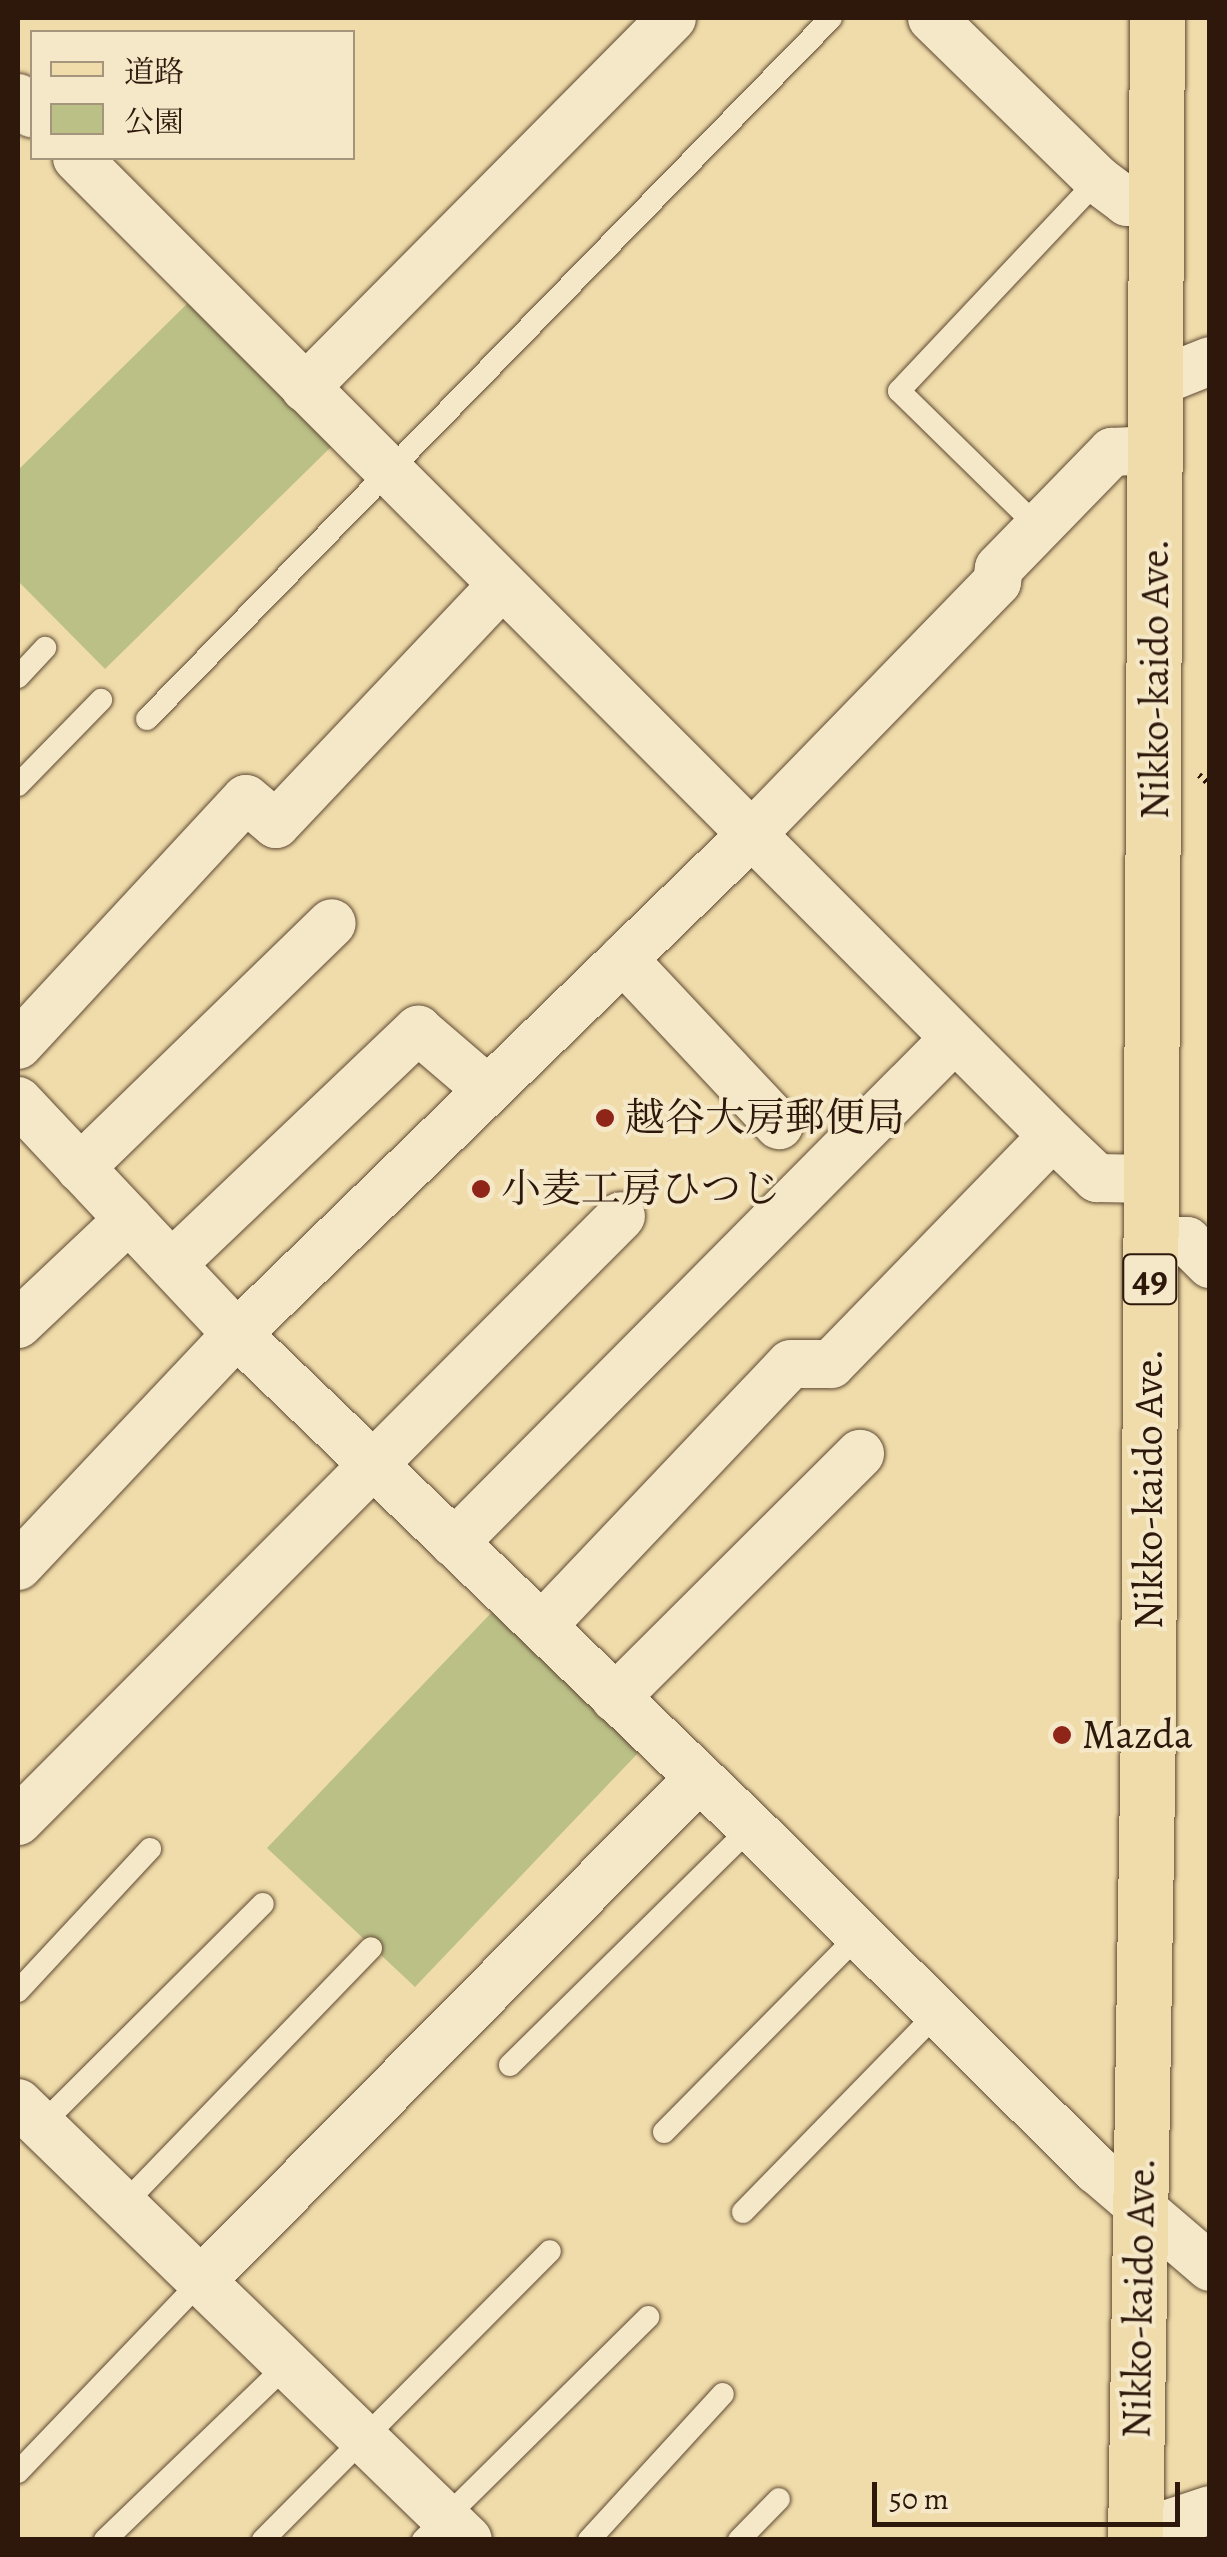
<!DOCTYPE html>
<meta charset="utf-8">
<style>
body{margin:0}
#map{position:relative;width:1227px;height:2557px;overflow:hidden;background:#f0dcaa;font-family:Alegreya,"Noto Serif JP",serif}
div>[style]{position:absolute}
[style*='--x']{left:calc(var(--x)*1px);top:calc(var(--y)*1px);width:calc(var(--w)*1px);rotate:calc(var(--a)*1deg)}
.green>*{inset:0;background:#bbc087}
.path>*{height:6px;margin-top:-3px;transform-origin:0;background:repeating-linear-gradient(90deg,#2e180b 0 2.5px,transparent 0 7.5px)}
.roads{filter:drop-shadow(0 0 2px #5e4933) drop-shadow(0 0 2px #5e4933)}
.service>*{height:22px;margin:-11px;padding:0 11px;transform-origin:11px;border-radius:11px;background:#f5e8c8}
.minor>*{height:48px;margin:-24px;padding:0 24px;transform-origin:24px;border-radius:24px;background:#f5e8c8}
.primary>*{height:55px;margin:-27.5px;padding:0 27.5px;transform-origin:27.5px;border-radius:27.5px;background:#f0dcaa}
.dots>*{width:28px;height:28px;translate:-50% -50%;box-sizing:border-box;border:5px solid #f5e8c8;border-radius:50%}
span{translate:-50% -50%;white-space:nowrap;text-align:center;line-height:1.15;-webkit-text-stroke:8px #f5e8c8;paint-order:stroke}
.shield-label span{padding:2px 8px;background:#f5e8c8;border:2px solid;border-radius:8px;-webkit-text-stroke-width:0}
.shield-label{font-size:38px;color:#2e180b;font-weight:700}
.street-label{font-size:40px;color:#2e180b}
.poi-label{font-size:40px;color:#2e180b}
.left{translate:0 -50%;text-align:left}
.frame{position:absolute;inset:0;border:20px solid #2e180b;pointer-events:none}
.legend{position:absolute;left:30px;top:30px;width:325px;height:130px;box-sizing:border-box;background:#f5e8c8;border:2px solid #a5957c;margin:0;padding:12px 18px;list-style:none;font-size:30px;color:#2e180b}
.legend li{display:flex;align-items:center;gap:20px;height:50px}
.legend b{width:50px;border:2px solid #a5957c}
.scale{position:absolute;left:872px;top:2482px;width:308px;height:45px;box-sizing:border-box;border:5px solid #2e180b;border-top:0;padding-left:12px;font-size:30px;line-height:35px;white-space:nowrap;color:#2e180b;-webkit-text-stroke:8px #f5e8c8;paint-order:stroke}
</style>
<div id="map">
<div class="green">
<i style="clip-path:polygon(191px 300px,334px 444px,105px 669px,18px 581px,18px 470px)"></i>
<i style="clip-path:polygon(492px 1612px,640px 1751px,415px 1987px,267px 1848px)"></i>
</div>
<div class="path">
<i style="--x:1199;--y:775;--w:15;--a:42"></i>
</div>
<div class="roads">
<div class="service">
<i style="--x:1037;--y:526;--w:193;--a:-135.6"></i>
<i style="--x:899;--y:391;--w:290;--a:-46.7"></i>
<i style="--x:18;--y:677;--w:40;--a:-47"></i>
<i style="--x:147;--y:719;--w:979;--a:-45.7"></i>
<i style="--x:18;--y:785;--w:119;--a:-45.7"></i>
<i style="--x:18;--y:1991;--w:194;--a:-47.1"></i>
<i style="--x:510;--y:2065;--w:339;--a:-44.6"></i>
<i style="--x:41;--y:2125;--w:313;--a:-44.9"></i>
<i style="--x:664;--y:2132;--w:277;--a:-45.3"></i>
<i style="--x:123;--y:2205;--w:357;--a:-46"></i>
<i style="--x:743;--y:2212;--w:281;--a:-45.7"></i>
<i style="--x:18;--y:2472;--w:265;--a:-46.2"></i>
<i style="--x:105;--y:2540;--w:252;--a:-43.9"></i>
<i style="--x:263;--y:2540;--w:407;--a:-45.2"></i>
<i style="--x:423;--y:2540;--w:317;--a:-44.7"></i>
<i style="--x:589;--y:2540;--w:198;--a:-47.5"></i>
<i style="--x:739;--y:2540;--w:57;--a:-45.7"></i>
</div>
<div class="minor">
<i style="--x:932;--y:18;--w:232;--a:44.3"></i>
<i style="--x:1098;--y:180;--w:36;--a:37"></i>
<i style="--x:1127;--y:202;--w:29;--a:0"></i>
<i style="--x:18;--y:98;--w:21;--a:47"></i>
<i style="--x:77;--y:158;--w:1382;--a:45.06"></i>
<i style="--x:1053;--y:1136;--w:61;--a:43.7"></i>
<i style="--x:1097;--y:1178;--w:54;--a:1.1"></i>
<i style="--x:1155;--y:383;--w:59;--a:-21.8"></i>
<i style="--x:305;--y:388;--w:521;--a:-45.23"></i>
<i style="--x:623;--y:959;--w:228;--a:46.8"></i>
<i style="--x:18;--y:1045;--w:335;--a:-47.2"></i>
<i style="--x:246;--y:799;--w:39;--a:40"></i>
<i style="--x:276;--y:824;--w:328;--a:-46.6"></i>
<i style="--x:18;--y:1101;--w:320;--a:46.8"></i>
<i style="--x:237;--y:1334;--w:712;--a:43.81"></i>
<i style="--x:751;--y:1827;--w:487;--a:44.8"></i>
<i style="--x:1097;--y:2170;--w:149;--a:40.6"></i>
<i style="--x:80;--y:1168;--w:351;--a:-44.2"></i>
<i style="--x:1150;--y:1241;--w:37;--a:0"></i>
<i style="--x:1187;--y:1241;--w:33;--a:45"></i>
<i style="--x:172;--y:1264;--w:340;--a:-43.6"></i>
<i style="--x:418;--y:1030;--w:92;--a:40.6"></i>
<i style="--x:18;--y:1324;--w:153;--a:-43.4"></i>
<i style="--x:454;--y:1543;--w:710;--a:-45.23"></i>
<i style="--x:18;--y:1566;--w:319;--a:-46.7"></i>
<i style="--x:237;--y:1334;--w:719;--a:-44.15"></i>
<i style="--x:753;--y:833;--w:350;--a:-45.8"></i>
<i style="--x:997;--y:582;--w:14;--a:-82"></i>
<i style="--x:999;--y:568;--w:162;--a:-45.8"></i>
<i style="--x:1112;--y:452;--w:43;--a:-2.7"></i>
<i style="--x:542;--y:1626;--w:361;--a:-46.5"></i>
<i style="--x:791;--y:1364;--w:40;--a:0"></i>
<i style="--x:831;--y:1364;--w:318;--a:-45.8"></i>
<i style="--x:615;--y:1698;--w:346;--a:-44.9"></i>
<i style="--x:18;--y:1821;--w:854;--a:-45.09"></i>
<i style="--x:18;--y:2103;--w:627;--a:44.16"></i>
<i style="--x:201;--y:2281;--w:708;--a:-45.29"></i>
<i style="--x:1135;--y:2535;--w:79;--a:-18.4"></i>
</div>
<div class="primary">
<i style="--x:1135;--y:2540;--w:822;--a:-89.09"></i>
<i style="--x:1148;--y:1718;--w:1700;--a:-89.7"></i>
</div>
</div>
<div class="dots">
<i style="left:605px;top:1118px;background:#8f2418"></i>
<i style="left:481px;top:1189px;background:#8f2418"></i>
<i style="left:1062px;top:1735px;background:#8f2418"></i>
</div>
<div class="shield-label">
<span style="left:1150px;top:1279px">49</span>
</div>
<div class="street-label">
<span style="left:1155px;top:679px;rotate:-90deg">Nikko-kaido Ave.</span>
<span style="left:1149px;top:1489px;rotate:-90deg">Nikko-kaido Ave.</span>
<span style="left:1139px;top:2298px;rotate:-89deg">Nikko-kaido Ave.</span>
</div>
<div class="poi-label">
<span class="left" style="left:625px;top:1118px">越谷大房郵便局</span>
<span class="left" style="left:501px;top:1189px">小麦工房ひつじ</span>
<span class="left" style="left:1082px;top:1735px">Mazda</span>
</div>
<div class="frame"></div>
<ul class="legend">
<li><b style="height:12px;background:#f0dcaa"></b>道路</li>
<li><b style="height:28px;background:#bbc087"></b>公園</li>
</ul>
<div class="scale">50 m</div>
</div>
